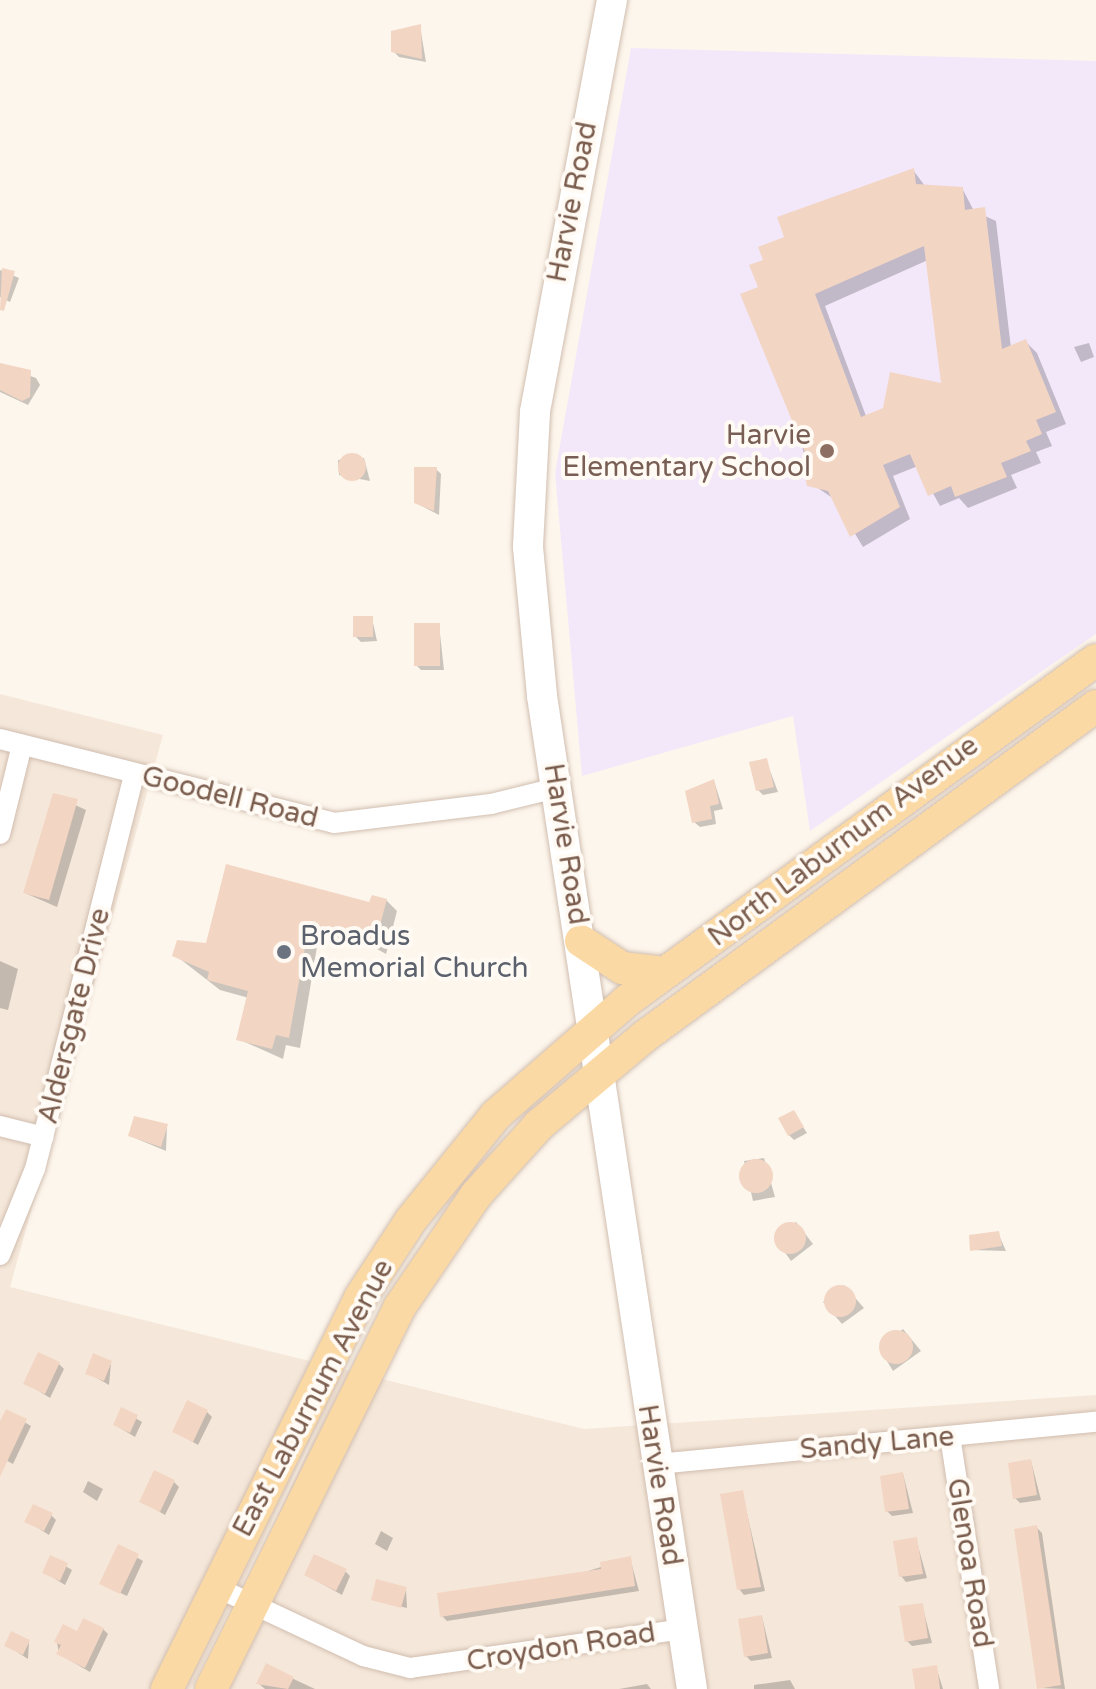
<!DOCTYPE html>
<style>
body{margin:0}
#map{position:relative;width:1096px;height:1689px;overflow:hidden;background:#fdf6ec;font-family:"Varela Round",sans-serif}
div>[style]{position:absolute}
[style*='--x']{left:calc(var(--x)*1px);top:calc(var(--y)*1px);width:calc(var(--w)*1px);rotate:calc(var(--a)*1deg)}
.residential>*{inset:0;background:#f5e8da}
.education>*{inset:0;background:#f3e8fa}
.shadow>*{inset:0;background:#0003}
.building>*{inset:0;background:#f3d5c3}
.round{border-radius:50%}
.roads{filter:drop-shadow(0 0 2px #d1beb0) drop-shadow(0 0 2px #d1beb0)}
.street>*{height:20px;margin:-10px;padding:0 10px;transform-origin:10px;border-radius:10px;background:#fff}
.secondary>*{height:30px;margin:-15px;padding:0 15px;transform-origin:15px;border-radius:15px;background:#fff}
.primary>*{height:32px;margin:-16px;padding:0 16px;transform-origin:16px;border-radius:16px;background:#fbd9a5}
.dots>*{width:22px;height:22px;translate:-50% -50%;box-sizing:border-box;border:4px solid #fffaf3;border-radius:50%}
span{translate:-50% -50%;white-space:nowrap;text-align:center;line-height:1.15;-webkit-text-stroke:8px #fffaf3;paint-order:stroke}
.street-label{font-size:28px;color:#7a5c4d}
.education-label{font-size:28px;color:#785e54}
.right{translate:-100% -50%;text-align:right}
.worship-label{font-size:28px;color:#5b616d}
.left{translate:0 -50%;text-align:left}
</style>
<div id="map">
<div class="residential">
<i style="clip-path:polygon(0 694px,163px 735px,10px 1287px,584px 1429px,1096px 1395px,1096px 1689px,200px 1689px,324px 1414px,191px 1689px,0 1689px)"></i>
</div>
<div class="education">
<i style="clip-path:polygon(631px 48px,1096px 61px,1096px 634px,810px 831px,793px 716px,582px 776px,555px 473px)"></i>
</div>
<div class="shadow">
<i style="clip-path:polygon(420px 26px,426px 62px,399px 57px,393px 51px)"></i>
<i style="clip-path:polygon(evenodd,913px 170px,925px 186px,962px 188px,974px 211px,996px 221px,1011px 348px,1026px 342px,1037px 353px,1066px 424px,1046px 432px,1052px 446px,1036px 452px,1041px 463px,1011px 475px,1017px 488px,968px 508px,959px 498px,940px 506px,918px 466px,893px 476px,910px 519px,863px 547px,834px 499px,812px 484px,760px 288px,766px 261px,787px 238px,780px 218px,913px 170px,928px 260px,944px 385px,866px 416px,825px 306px,928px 260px)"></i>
<i style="clip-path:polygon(0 270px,19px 278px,10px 302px,0 297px)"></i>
<i style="clip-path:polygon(1089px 343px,1094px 357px,1081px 362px,1074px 347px)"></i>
<i style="clip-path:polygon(0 365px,36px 378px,40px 385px,28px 405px,0 392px)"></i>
<i style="clip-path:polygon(364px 458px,370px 481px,339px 475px,338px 460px)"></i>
<i style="clip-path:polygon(436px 469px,441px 474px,439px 515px,416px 503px)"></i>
<i style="clip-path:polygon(372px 618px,377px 641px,361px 642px,355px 636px)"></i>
<i style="clip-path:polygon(439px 625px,444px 670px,421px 670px,416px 665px)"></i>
<i style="clip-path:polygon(766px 760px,778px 792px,763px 795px,758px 790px)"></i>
<i style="clip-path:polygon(714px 781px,723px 809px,714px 811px,716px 824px,700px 827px,694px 822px)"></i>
<i style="clip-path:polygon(54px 795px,86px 810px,57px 907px,25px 893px)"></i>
<i style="clip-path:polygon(386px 900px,397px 911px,386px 954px,363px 941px,319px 935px,300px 1048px,286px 1045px,283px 1059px,238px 1039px,249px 998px,220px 990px,175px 955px)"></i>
<i style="clip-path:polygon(0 961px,18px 969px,8px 1010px,0 1008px)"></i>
<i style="clip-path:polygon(793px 1112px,807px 1133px,794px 1140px,789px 1135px)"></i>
<i style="clip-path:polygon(167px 1126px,166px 1151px,130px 1136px)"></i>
<i style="clip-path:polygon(764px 1158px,775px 1197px,753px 1201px,744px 1161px)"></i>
<i style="clip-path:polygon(796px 1222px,813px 1244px,791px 1261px,774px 1237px)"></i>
<i style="clip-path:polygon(998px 1233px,1006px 1251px,972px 1250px)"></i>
<i style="clip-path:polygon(844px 1285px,864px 1308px,842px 1324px,823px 1302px)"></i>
<i style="clip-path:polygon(903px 1329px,921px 1351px,893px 1371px,879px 1348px)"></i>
<i style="clip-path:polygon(111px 1363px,109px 1385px,88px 1373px)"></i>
<i style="clip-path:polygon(59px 1364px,64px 1369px,50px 1398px,26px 1383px)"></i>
<i style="clip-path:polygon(122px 1410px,142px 1422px,135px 1437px,115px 1425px)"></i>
<i style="clip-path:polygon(7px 1412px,31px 1426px,13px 1464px,0 1457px)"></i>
<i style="clip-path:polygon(207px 1412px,212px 1417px,198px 1445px,174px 1431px)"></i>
<i style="clip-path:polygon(1031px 1461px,1041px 1500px,1020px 1503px,1015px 1498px)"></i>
<i style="clip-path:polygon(903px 1474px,913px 1513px,892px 1516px,887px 1511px)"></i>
<i style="clip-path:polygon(88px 1481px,103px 1489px,97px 1501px,83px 1492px)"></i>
<i style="clip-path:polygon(174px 1482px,179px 1487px,165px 1515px,141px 1501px)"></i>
<i style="clip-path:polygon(742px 1492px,765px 1591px,744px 1595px,739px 1589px)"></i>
<i style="clip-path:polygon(51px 1515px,56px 1520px,49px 1535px,27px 1521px)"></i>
<i style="clip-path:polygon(1037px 1528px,1042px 1533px,1065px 1689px,1039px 1688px)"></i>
<i style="clip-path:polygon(381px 1531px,393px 1538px,387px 1551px,375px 1544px)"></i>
<i style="clip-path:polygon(916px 1539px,927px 1578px,906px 1582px,901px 1576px)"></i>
<i style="clip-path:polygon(119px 1547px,143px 1561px,127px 1596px,101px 1584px)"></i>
<i style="clip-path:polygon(51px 1557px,72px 1570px,65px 1585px,44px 1572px)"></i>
<i style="clip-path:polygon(630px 1558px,639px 1591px,447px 1621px,442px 1616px)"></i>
<i style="clip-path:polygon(345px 1571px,350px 1576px,342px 1595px,306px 1575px)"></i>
<i style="clip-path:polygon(406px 1589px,407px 1608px,373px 1600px)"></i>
<i style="clip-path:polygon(922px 1605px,932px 1643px,912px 1646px,907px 1641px)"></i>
<i style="clip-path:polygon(762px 1617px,772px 1658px,751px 1661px,746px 1656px)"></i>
<i style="clip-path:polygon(103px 1629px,108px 1634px,90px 1672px,59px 1654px,57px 1642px)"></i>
<i style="clip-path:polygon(29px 1641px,28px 1659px,6px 1645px)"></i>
<i style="clip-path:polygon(266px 1666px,315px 1689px,265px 1689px,258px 1683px)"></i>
<i style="clip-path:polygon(936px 1667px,943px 1689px,918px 1689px)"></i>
<i style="clip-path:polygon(790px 1680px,795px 1689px,754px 1689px,754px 1685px)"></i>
<i style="clip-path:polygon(647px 1684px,651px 1689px,619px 1689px)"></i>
</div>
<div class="building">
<i style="clip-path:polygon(421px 24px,422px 59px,391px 52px,391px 31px)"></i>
<i style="clip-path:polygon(evenodd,914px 168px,916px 184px,963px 187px,965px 210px,985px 207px,1002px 349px,1026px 339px,1056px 412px,1036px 420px,1042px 434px,1026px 441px,1031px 451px,1001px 463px,1007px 477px,955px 497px,951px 486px,928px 496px,910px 454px,883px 465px,900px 507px,850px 537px,828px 491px,807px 486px,802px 465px,809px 462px,740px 294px,758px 287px,749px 265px,763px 260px,758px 247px,784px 237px,777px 217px,914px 168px,924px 246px,941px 383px,890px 372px,883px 408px,861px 417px,815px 294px,924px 246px)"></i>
<i style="clip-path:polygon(2px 268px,15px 271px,4px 311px,0 310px)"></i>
<i style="clip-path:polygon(0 363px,31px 370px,30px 397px,22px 401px,0 390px)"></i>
<i class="round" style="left:338px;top:453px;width:28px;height:28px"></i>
<i style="clip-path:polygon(414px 467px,437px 467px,434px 511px,414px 503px)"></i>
<i style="clip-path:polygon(353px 616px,373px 616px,373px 637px,353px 637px)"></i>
<i style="clip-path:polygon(414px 623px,440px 623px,440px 666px,414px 666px)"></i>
<i style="clip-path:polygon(767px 758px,774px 787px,756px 791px,749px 762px)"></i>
<i style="clip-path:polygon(714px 779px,719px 804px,710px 806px,712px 819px,692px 823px,685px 791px)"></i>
<i style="clip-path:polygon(53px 793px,78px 799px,49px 900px,23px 893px)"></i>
<i style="clip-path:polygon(226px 864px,369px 902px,372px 895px,387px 899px,375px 944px,360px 941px,362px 932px,309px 925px,289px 1038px,276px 1035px,272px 1049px,236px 1040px,248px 991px,207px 980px,209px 972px,172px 956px,177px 940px,206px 943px)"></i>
<i style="clip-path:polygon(794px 1110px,804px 1127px,788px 1136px,778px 1118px)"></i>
<i style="clip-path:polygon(134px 1116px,168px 1124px,161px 1147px,128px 1136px)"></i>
<i class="round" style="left:739px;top:1159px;width:34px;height:34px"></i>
<i class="round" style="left:774px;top:1222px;width:32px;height:32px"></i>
<i style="clip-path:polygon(999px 1231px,1002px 1246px,970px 1251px,969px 1235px)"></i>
<i class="round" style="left:824px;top:1285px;width:32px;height:32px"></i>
<i class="round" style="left:879px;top:1330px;width:34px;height:34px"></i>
<i style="clip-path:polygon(38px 1352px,60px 1362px,45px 1394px,23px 1384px)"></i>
<i style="clip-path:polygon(93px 1353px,112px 1361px,104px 1381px,85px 1374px)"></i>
<i style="clip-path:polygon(187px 1400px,208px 1410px,193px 1442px,172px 1432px)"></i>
<i style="clip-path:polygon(121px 1407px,138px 1415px,130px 1433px,113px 1425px)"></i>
<i style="clip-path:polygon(6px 1409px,27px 1419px,0 1477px,0 1421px)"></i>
<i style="clip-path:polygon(1031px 1459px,1037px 1495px,1013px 1499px,1008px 1463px)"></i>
<i style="clip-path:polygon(154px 1470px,175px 1480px,160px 1512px,139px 1502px)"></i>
<i style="clip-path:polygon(903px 1472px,909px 1509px,885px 1512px,880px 1476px)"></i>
<i style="clip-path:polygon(743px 1490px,761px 1587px,737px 1590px,720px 1494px)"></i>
<i style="clip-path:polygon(33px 1504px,53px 1513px,44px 1531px,24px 1522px)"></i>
<i style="clip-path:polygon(1037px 1525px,1061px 1685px,1037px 1689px,1014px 1529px)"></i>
<i style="clip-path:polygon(917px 1537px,923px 1574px,899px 1577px,893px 1541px)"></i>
<i style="clip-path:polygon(118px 1544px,139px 1554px,120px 1594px,99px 1584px)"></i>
<i style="clip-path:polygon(314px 1554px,347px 1569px,336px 1591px,304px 1575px)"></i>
<i style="clip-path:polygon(50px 1555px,68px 1563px,60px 1581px,42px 1573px)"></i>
<i style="clip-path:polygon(631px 1556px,635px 1586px,440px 1617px,437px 1593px,601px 1569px,600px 1562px)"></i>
<i style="clip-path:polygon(376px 1579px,407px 1587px,401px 1608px,371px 1600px)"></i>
<i style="clip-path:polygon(923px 1603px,928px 1638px,905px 1642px,899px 1606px)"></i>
<i style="clip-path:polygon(762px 1615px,768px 1653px,744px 1657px,738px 1619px)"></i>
<i style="clip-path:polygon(83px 1618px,104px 1628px,85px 1668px,56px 1654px,61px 1645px,54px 1642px,63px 1624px,77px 1631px)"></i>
<i style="clip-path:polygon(11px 1631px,30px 1640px,23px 1655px,4px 1646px)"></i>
<i style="clip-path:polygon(266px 1663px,294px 1677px,288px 1689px,256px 1684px)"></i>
<i style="clip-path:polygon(937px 1665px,940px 1689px,915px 1689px,912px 1669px)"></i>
</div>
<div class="roads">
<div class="street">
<i style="--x:0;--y:739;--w:344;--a:14.1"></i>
<i style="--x:334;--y:823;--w:158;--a:-6.9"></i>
<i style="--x:491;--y:804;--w:67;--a:-13.8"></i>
<i style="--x:0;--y:834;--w:92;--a:-76.1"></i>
<i style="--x:0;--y:1126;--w:45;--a:14"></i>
<i style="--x:0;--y:1255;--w:93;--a:-67.9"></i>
<i style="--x:35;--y:1169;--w:407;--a:-75.9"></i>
<i style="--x:950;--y:1436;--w:256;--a:81.2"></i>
<i style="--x:657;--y:1464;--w:441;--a:-5.5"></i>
<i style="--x:216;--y:1587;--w:162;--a:25.1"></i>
<i style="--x:363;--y:1656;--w:49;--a:14.3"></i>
<i style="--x:410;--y:1668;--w:276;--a:-8.1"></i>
</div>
<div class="secondary">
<i style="--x:612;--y:0;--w:419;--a:100.6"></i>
<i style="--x:535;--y:412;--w:135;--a:93"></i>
<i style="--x:528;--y:547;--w:150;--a:84.6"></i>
<i style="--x:542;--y:696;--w:1004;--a:81.41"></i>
</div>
<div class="primary">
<i style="--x:581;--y:941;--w:49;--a:33.4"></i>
<i style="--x:622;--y:968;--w:43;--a:6.6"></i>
<i style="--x:167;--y:1689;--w:436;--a:-63.7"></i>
<i style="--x:360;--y:1298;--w:93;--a:-56.8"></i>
<i style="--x:411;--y:1220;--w:135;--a:-51"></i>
<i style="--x:496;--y:1115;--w:175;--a:-41.1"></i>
<i style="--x:628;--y:1000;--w:578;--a:-36"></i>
<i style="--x:211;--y:1689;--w:425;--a:-63.7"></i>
<i style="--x:399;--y:1308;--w:137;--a:-55.7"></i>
<i style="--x:476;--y:1195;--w:94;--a:-48"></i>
<i style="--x:539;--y:1125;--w:138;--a:-40"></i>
<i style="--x:645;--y:1036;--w:559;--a:-36.19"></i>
</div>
</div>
<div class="dots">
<i style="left:827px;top:451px;background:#8d6e63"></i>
<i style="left:284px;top:952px;background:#6b7280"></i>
</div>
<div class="street-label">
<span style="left:572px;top:202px;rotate:-79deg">Harvie Road</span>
<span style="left:230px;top:797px;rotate:14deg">Goodell Road</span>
<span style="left:843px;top:841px;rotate:-37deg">North Laburnum Avenue</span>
<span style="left:566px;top:844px;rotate:81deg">Harvie Road</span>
<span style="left:74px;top:1016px;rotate:-76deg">Aldersgate Drive</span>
<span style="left:313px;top:1398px;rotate:-62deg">East Laburnum Avenue</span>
<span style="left:877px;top:1443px;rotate:-5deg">Sandy Lane</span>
<span style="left:660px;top:1485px;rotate:81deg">Harvie Road</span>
<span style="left:970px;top:1563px;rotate:81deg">Glenoa Road</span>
<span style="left:561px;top:1647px;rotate:-9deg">Croydon Road</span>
</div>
<div class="education-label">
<span class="right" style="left:811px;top:451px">Harvie<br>Elementary School</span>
</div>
<div class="worship-label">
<span class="left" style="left:300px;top:952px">Broadus<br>Memorial Church</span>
</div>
</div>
